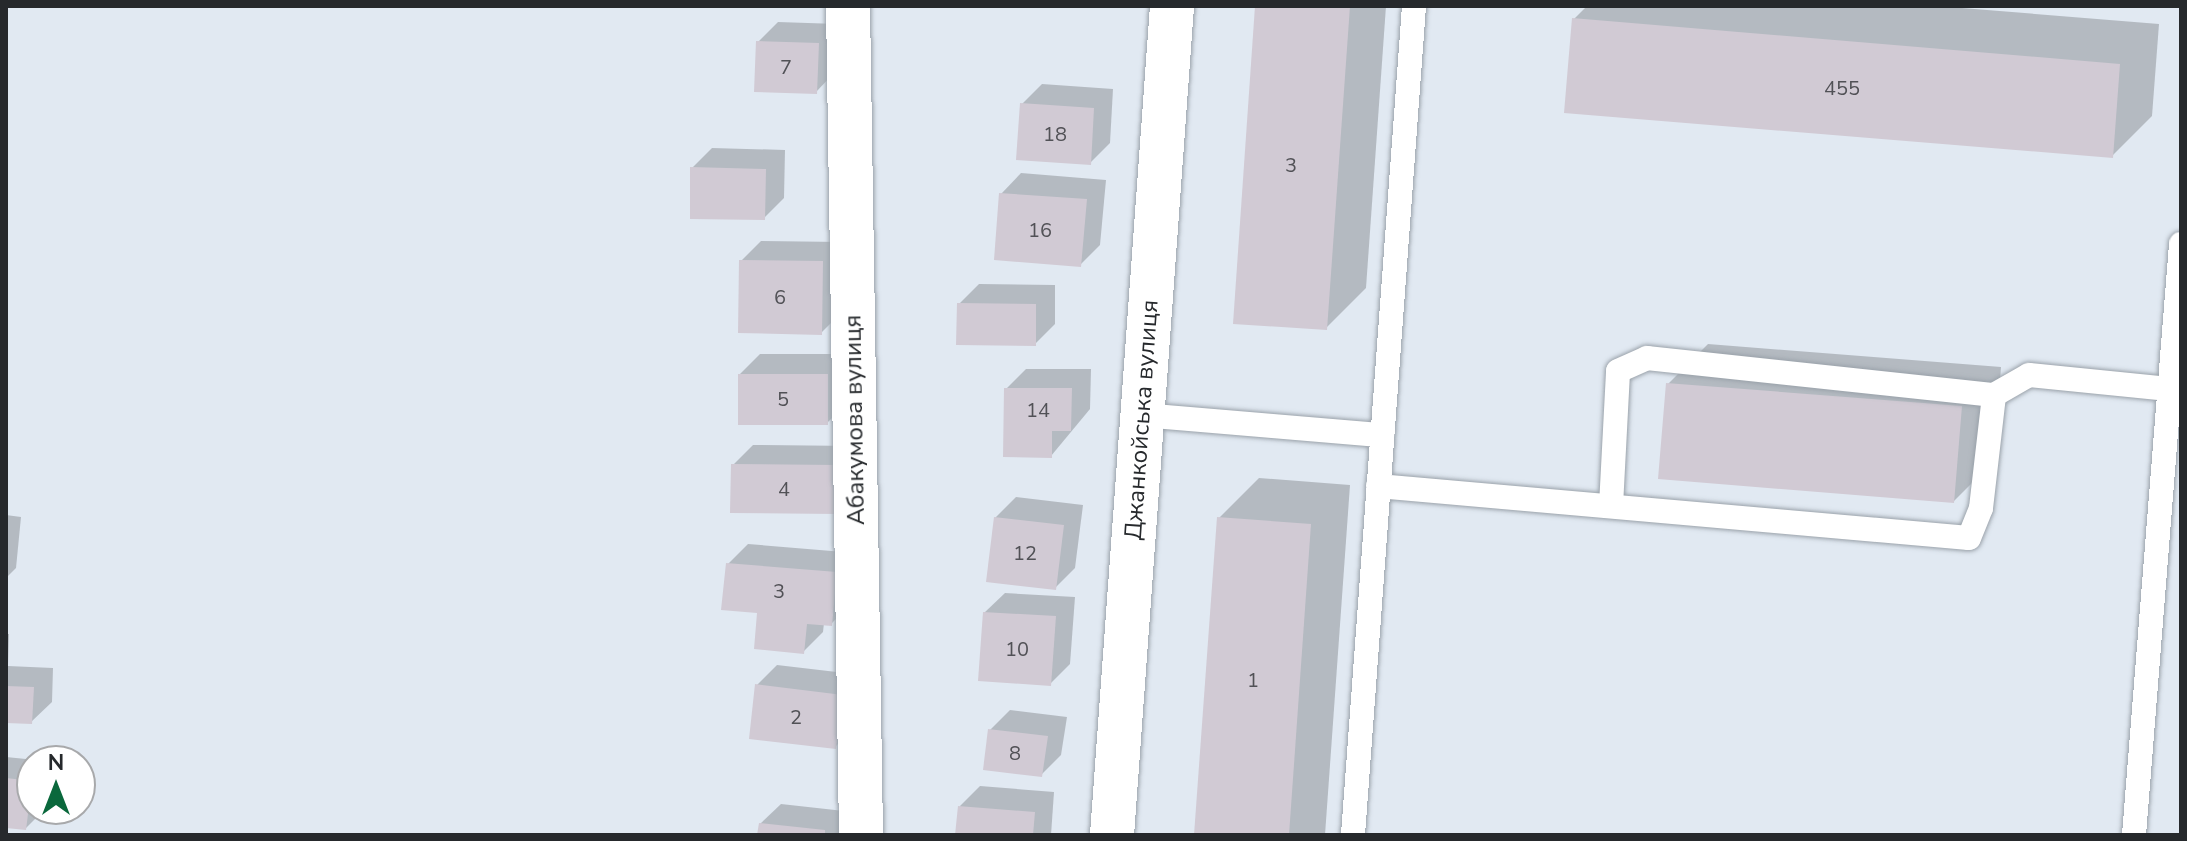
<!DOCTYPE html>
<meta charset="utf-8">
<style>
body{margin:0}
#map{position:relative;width:2187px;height:841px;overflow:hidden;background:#e1e9f2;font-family:"Nunito Sans",sans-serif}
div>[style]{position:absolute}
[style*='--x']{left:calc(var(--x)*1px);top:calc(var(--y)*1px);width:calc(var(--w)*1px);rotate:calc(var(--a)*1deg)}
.shadow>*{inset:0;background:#0003}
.building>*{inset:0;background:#d1cad4}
.roads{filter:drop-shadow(0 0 2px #9aa2aa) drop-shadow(0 0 2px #9aa2aa)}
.service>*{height:24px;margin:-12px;padding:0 12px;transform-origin:12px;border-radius:12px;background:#fff}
.minor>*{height:44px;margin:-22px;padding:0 22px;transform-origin:22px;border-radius:22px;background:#fff}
span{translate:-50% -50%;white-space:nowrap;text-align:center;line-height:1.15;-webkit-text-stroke:7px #fff;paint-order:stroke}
.number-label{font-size:20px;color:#515156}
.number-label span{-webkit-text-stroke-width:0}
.street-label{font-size:24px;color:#26292c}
.frame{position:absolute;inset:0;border:8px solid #26292c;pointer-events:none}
.north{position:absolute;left:16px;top:745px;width:80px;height:80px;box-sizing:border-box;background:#fff;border:2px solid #a8a9ab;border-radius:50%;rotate:0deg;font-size:22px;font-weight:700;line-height:32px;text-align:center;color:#26292c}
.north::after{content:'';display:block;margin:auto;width:28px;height:36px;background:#0a683c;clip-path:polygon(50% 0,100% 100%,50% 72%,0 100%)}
</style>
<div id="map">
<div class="shadow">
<i style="clip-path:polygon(1257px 6px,1386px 6px,1366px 288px,1326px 328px)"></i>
<i style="clip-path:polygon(1587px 6px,1937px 6px,2159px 24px,2152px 116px,2112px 156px,1574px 19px)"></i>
<i style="clip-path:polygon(778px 22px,838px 24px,836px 71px,816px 92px,758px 42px)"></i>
<i style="clip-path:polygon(1042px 84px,1113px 89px,1110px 143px,1090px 163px,1022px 104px)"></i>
<i style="clip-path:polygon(712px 148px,785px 150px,784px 198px,764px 218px,692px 168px)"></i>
<i style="clip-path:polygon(1021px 173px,1106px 180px,1100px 245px,1080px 265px,1001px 194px)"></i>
<i style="clip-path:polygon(761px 241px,842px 242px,841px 313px,821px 333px,741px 261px)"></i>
<i style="clip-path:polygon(979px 284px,1055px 285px,1055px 324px,1035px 344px,959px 304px)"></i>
<i style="clip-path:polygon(1708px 344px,2001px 367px,1994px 461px,1954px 501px,1668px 384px)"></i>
<i style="clip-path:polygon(760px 354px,847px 354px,847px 403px,827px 423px,740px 374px)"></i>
<i style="clip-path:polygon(1026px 369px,1091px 369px,1090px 409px,1051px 456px,1006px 389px)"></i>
<i style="clip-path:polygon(753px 445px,856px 446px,856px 492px,733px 465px)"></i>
<i style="clip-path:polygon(1259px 478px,1350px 485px,1325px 835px,1196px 835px,1219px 518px)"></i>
<i style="clip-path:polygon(1016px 497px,1083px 505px,1075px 568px,1055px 588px,995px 518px)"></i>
<i style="clip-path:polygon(6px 515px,21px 517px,16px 568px,6px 578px)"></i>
<i style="clip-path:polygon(748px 544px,856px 553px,851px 604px,831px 624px,824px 623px,823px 632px,803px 652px,759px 612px,728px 564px)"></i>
<i style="clip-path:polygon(1005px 593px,1075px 597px,1070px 664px,1050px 684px,984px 613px)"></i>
<i style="clip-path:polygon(6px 634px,9px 634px,8px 666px,53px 668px,52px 702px,31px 722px,6px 721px)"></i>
<i style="clip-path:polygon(777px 665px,862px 675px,855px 727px,835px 747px,757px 685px)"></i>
<i style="clip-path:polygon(1010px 710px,1067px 717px,1061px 755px,1041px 775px,990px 730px)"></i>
<i style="clip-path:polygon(6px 757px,46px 761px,32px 761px,32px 809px,45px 809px,26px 828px,6px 826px)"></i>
<i style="clip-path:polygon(980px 786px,1054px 792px,1051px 835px,957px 835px,960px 806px)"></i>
<i style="clip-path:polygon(781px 804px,844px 811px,841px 835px,759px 835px,760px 824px)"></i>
</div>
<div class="building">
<i style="clip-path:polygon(1255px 6px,1350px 6px,1327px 330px,1233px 324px)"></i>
<i style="clip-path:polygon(1572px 18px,2120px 64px,2113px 158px,1564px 113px)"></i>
<i style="clip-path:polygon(756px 41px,819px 43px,817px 94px,754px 92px)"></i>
<i style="clip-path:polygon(1020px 103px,1094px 108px,1091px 165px,1016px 160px)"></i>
<i style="clip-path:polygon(690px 167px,766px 169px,765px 220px,690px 219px)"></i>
<i style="clip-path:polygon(999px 193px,1087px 199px,1081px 267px,994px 260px)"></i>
<i style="clip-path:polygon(739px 260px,823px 261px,822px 335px,738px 333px)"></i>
<i style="clip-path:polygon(957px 303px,1036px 304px,1036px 346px,956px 345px)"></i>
<i style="clip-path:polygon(738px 374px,828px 374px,828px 425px,738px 425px)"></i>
<i style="clip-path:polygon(1666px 383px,1962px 406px,1954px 503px,1658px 479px)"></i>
<i style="clip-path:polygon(1004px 388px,1072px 388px,1071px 431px,1052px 431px,1052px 458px,1003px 457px)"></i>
<i style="clip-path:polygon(731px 464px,837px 465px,837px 514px,730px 513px)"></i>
<i style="clip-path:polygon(994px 517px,1064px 525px,1056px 590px,986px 582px)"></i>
<i style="clip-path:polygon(1217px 517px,1311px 524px,1289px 835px,1194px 835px)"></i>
<i style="clip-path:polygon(726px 563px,837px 572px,832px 626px,807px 624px,804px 654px,754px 649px,757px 613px,721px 610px)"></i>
<i style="clip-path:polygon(983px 612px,1056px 616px,1051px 686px,978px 681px)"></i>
<i style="clip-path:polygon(755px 684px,843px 695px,836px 749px,749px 739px)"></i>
<i style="clip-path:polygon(6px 686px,34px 687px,32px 724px,6px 723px)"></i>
<i style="clip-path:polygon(988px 729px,1048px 736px,1042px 777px,983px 770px)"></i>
<i style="clip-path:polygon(6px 778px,32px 781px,26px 830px,6px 828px)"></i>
<i style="clip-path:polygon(958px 806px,1035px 812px,1033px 835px,955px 835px)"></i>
<i style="clip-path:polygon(759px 823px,825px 830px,825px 835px,757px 835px)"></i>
</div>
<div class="roads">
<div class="service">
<i style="--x:1142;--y:415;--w:241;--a:4.8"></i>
<i style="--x:1378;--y:486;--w:593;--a:5.03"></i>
<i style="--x:1969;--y:538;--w:32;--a:-68"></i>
<i style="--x:1981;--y:508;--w:114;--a:-83.4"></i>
<i style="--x:1994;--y:395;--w:40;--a:-29.7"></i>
<i style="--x:2029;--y:375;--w:141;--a:5.7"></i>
<i style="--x:1611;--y:506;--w:135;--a:-87"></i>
<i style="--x:1618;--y:371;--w:32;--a:-24"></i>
<i style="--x:1647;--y:358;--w:349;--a:6.1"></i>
<i style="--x:1353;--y:835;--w:831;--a:-85.79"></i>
<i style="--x:2134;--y:835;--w:593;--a:-85.45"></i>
</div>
<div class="minor">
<i style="--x:848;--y:6;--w:829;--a:89.1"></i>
<i style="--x:1112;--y:835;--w:831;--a:-85.86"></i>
</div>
</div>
<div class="number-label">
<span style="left:786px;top:67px">7</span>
<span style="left:1842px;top:88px">455</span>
<span style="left:1055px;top:134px">18</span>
<span style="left:1291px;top:165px">3</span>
<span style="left:1040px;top:230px">16</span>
<span style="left:780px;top:297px">6</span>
<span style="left:783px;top:399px">5</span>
<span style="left:1038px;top:410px">14</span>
<span style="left:784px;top:489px">4</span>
<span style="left:1025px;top:553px">12</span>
<span style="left:779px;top:591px">3</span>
<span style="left:1017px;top:649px">10</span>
<span style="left:1253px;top:680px">1</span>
<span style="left:796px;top:717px">2</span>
<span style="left:1015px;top:753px">8</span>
</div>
<div class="street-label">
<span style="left:855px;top:420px;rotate:-91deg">Абакумова вулиця</span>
<span style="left:1142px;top:420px;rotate:-86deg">Джанкойська вулиця</span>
</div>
<div class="frame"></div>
<div class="north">N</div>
</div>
